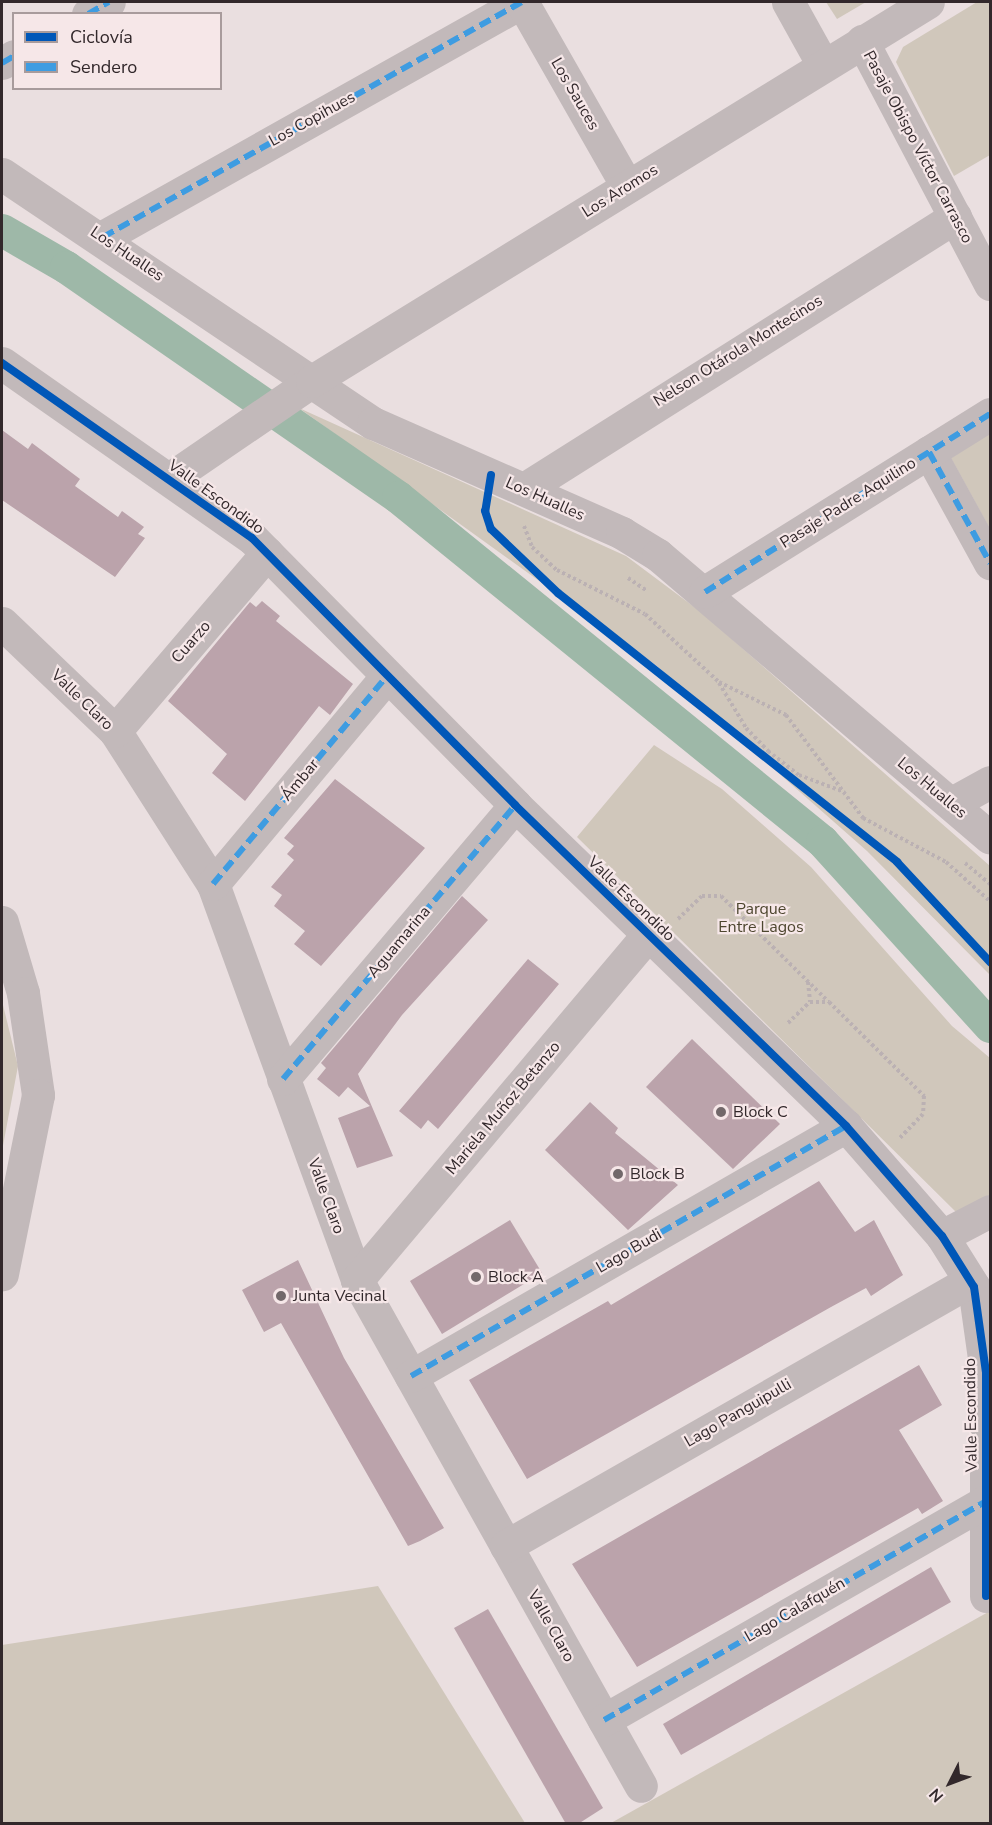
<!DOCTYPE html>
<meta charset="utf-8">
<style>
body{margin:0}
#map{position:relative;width:992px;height:1825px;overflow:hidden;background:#eadfe0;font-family:"Nunito Sans",sans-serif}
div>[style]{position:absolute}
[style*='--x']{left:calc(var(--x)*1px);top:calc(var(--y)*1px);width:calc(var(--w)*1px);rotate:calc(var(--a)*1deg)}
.green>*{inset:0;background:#d0c7bb}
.canal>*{height:33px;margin:-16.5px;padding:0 16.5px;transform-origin:16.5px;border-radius:16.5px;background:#9eb8a8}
.building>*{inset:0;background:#bba3ab}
.path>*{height:4px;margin-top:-2px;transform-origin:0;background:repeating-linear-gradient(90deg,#bbb1b3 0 3px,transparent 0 6px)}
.minor>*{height:33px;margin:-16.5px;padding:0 16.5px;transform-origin:16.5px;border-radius:16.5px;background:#c2b9ba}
.quiet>*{height:6px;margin-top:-3px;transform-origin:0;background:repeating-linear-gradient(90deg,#3e9ce1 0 12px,transparent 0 18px)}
.cycleway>*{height:8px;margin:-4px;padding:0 4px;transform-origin:4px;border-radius:4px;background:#0057b8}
.dots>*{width:16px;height:16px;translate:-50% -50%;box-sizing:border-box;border:3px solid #f6e7e8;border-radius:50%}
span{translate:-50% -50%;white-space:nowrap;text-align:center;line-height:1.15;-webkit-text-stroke:4.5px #f6e7e8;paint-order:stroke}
.street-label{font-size:16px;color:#32282b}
.park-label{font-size:16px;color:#4d462f}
.poi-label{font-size:16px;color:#32282b}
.left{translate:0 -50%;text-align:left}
.frame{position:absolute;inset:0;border:3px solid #32282b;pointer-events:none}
.legend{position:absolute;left:12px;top:12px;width:210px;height:78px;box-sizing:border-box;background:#f6e7e8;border:2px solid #a89b9c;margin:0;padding:8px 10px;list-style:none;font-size:18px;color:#32282b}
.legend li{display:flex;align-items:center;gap:12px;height:30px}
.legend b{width:30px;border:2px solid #a89b9c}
.north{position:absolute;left:920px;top:1753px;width:60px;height:60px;-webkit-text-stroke:4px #f6e7e8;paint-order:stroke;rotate:228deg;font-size:16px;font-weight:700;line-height:24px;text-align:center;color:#32282b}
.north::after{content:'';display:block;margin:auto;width:21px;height:27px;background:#32282b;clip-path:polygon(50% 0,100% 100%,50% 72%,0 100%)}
</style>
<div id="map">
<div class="green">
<i style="clip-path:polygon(826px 2px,866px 2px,837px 19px)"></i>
<i style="clip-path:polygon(977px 2px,990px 2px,990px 155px,954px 176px,896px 62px,903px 47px)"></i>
<i style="clip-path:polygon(299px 408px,626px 556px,701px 612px,990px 866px,990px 975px,867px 851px,657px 666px)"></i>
<i style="clip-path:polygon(990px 433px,990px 529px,951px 458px)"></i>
<i style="clip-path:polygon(654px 745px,722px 789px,811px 867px,952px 1026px,990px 1058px,990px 1200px,957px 1213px,577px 837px)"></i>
<i style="clip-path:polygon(2px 1001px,18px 1066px,2px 1151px)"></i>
<i style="clip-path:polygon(378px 1586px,525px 1823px,2px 1823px,2px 1645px)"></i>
<i style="clip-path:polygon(990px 1611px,990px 1823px,611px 1823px)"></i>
</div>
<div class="canal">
<i style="--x:2;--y:230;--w:74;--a:30"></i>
<i style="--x:66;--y:267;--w:404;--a:34.7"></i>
<i style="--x:398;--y:497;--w:546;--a:39.05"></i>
<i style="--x:822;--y:841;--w:250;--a:47.8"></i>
</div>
<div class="building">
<i style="clip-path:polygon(2px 430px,28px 449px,32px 443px,80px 479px,75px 486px,118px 517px,122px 511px,144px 527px,138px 534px,145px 538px,115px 577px,2px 500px)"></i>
<i style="clip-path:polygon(262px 601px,280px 616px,276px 621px,353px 684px,330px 715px,319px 706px,245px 801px,212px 773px,227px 754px,168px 701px,250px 602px,256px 607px)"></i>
<i style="clip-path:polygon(335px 779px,425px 848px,321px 966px,294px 944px,305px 931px,274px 906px,282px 895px,271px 887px,294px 860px,287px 854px,294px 846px,284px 838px)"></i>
<i style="clip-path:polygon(462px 896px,488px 920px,402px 1015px,358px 1074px,393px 1156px,357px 1168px,338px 1118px,370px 1106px,348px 1087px,339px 1097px,317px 1079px,326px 1068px,321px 1063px)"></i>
<i style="clip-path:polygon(528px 959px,559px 984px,438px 1129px,428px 1120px,421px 1129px,399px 1111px)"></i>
<i style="clip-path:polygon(692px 1039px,780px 1124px,733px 1169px,646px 1087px)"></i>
<i style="clip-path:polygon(590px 1102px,618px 1128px,615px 1133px,678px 1185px,628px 1230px,545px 1150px)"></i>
<i style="clip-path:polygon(819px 1181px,855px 1232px,874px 1220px,903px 1275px,871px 1296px,866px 1288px,831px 1307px,527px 1479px,469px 1380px,608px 1301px,611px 1305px)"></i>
<i style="clip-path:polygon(510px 1220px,542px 1273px,442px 1334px,410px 1281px)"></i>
<i style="clip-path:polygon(298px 1260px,344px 1358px,444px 1528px,420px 1541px,408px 1546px,281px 1323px,264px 1332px,242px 1290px)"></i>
<i style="clip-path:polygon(919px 1365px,942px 1405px,899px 1430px,943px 1501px,922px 1514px,918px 1508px,637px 1667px,572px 1564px)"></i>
<i style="clip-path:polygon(931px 1567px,951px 1602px,681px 1755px,663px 1724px)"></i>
<i style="clip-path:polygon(488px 1609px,603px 1808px,578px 1824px,566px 1824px,454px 1628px)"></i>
</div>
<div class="path">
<i style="--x:524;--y:526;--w:22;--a:69"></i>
<i style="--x:532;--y:547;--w:34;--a:43"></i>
<i style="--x:557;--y:570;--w:98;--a:26.6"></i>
<i style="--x:645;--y:614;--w:100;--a:42.6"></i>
<i style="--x:719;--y:682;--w:75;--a:26.2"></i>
<i style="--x:786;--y:715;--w:129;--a:53.2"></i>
<i style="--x:863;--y:818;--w:94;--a:27.9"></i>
<i style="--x:946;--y:862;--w:59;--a:41.6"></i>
<i style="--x:628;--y:578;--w:23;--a:34"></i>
<i style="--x:719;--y:683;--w:52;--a:59"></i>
<i style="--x:746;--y:728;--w:32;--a:46"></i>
<i style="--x:768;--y:751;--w:39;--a:38"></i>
<i style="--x:799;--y:775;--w:48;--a:20.7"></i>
<i style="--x:965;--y:863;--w:33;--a:40"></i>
<i style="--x:678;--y:919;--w:33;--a:-44"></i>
<i style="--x:702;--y:896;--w:19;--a:0"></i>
<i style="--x:721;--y:896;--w:151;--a:44.5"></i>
<i style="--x:829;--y:1002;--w:134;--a:44.7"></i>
<i style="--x:924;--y:1096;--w:18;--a:93"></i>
<i style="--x:923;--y:1114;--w:33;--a:134"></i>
<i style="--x:808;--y:982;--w:20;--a:84"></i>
<i style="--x:788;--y:1023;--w:30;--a:-44"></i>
<i style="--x:810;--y:1002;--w:19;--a:0"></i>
</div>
<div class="minor">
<i style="--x:788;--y:2;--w:72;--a:60.9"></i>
<i style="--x:88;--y:14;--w:24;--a:-30"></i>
<i style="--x:862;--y:41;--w:275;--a:62.2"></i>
<i style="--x:2;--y:63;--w:14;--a:-30"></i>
<i style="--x:2;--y:174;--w:447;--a:33.9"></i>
<i style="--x:373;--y:423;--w:272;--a:23.8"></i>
<i style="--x:622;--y:533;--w:42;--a:31.4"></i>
<i style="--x:658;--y:555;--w:436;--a:40.4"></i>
<i style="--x:103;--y:237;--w:480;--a:-29.3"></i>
<i style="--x:522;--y:2;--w:212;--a:60.3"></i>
<i style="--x:2;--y:363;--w:305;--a:35"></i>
<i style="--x:252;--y:538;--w:375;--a:45.4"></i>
<i style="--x:515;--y:805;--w:461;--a:44.1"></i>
<i style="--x:846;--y:1126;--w:146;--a:48.9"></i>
<i style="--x:942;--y:1236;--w:60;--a:57.9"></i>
<i style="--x:974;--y:1287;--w:86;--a:82"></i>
<i style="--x:986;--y:1372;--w:224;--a:90"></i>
<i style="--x:929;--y:452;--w:127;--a:61.2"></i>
<i style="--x:169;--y:479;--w:173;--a:-34.4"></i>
<i style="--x:312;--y:381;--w:723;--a:-31.6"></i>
<i style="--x:524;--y:489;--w:510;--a:-32.26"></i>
<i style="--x:705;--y:592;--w:336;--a:-32"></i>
<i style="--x:2;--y:623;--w:156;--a:43.7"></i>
<i style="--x:115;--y:731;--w:182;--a:57.4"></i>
<i style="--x:213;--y:884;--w:421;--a:70"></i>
<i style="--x:357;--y:1280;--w:580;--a:60.7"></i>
<i style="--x:115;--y:731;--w:234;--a:-49.5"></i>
<i style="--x:952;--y:803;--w:43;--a:-28.9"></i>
<i style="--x:213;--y:884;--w:271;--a:-50.1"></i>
<i style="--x:2;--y:922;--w:74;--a:73.5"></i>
<i style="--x:23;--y:993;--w:103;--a:81.6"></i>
<i style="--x:38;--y:1095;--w:183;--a:101.4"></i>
<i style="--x:283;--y:1079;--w:359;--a:-49.7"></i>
<i style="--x:942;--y:1236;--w:54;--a:-27.5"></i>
<i style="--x:357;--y:1280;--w:451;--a:-49.9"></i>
<i style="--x:411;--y:1376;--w:502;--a:-29.89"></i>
<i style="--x:506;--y:1546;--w:534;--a:-29.73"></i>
<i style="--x:604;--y:1720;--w:440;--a:-29.8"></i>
</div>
<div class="quiet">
<i style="--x:88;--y:14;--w:24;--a:-30"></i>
<i style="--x:2;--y:63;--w:14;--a:-30"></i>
<i style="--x:103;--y:237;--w:480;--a:-29.3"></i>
<i style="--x:929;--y:452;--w:127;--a:61.2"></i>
<i style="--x:705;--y:592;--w:336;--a:-32"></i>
<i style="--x:213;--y:884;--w:271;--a:-50.1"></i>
<i style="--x:283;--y:1079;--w:359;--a:-49.7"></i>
<i style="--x:411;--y:1376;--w:502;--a:-29.89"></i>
<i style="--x:604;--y:1720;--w:440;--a:-29.8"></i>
</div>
<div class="cycleway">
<i style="--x:2;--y:363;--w:305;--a:35"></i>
<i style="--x:252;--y:538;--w:375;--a:45.4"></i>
<i style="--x:515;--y:805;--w:461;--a:44.1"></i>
<i style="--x:846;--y:1126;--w:146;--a:48.9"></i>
<i style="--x:942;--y:1236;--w:60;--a:57.9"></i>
<i style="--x:974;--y:1287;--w:86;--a:82"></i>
<i style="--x:986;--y:1372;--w:224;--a:90"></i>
<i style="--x:491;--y:475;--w:36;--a:99"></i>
<i style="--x:485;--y:511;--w:19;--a:72"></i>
<i style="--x:491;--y:529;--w:93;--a:43.7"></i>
<i style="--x:558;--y:593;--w:433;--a:38.4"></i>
<i style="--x:897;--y:862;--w:137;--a:47.1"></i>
</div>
<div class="dots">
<i style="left:721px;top:1112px;background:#72686a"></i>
<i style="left:618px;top:1174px;background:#72686a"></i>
<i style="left:476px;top:1277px;background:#72686a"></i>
<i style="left:281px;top:1296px;background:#72686a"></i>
</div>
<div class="street-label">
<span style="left:575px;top:94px;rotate:60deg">Los Sauces</span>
<span style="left:312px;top:119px;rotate:-29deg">Los Copihues</span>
<span style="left:918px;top:147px;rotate:62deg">Pasaje Obispo Víctor Carrasco</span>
<span style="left:620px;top:191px;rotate:-32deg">Los Aromos</span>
<span style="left:127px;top:254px;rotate:34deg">Los Hualles</span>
<span style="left:738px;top:351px;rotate:-32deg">Nelson Otárola Montecinos</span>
<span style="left:216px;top:497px;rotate:36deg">Valle Escondido</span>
<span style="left:545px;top:499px;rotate:24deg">Los Hualles</span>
<span style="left:848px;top:503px;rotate:-32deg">Pasaje Padre Aquilino</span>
<span style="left:191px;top:642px;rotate:-49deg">Cuarzo</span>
<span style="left:82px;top:700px;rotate:44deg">Valle Claro</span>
<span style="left:300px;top:780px;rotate:-50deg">Ámbar</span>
<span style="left:932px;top:788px;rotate:40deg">Los Hualles</span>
<span style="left:631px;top:899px;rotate:44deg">Valle Escondido</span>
<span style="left:399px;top:942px;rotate:-50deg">Aguamarina</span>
<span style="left:503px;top:1108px;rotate:-50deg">Mariela Muñoz Betanzo</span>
<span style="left:326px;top:1196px;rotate:70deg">Valle Claro</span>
<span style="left:629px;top:1251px;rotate:-30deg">Lago Budi</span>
<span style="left:738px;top:1413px;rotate:-30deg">Lago Panguipulli</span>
<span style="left:971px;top:1415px;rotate:-91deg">Valle Escondido</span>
<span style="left:795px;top:1610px;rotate:-30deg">Lago Calafquén</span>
<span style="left:551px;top:1626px;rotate:61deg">Valle Claro</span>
</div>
<div class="park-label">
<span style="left:761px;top:918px">Parque<br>Entre Lagos</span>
</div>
<div class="poi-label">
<span class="left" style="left:733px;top:1112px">Block C</span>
<span class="left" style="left:630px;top:1174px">Block B</span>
<span class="left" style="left:488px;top:1277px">Block A</span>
<span class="left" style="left:293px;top:1296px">Junta Vecinal</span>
</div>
<div class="frame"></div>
<ul class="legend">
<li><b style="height:8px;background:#0057b8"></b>Ciclovía</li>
<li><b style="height:8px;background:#3e9ce1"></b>Sendero</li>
</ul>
<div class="north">N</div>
</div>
